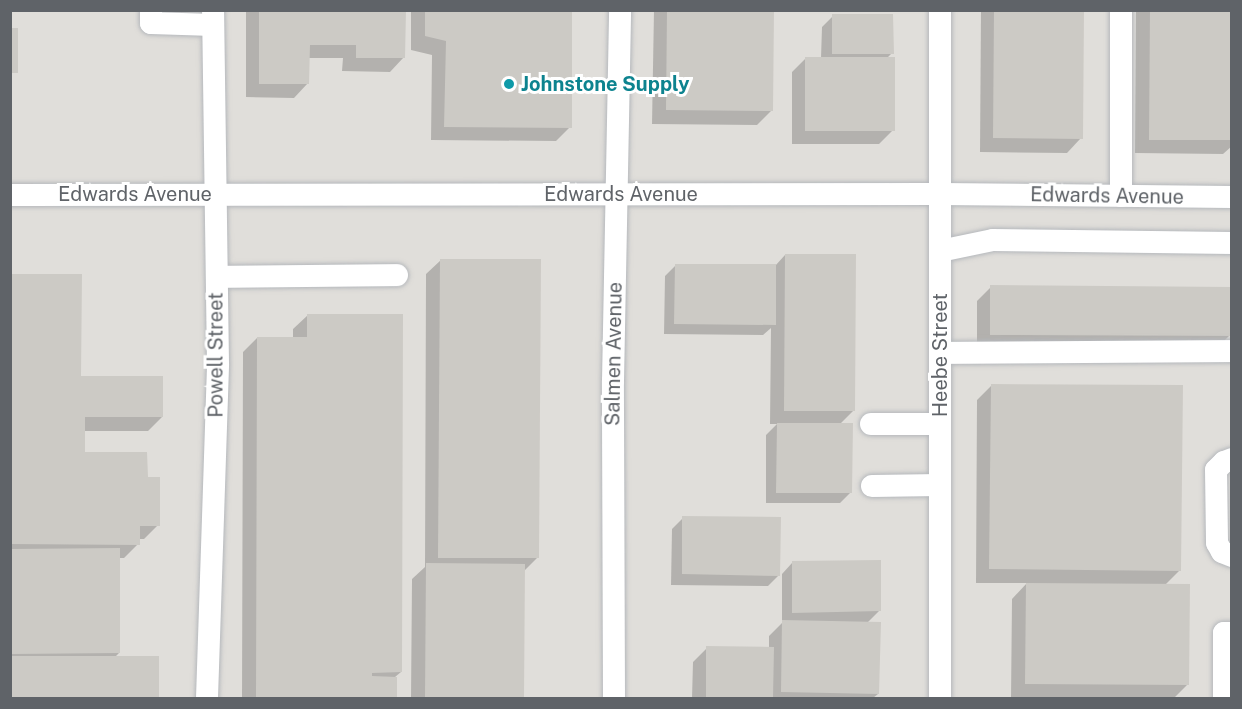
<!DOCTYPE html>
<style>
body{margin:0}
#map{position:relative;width:1242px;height:709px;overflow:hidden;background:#f1efe8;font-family:"Public Sans",sans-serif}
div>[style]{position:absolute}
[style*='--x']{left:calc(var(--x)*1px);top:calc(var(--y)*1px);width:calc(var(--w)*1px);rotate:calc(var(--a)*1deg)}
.industrial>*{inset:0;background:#e0deda}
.shadow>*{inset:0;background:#0003}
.building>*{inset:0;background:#cccac5}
.roads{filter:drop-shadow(0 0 2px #b5b8bc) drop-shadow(0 0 2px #b5b8bc)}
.minor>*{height:22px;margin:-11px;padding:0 11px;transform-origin:11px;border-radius:11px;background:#fff}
.dots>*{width:16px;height:16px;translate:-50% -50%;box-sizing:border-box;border:3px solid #fff;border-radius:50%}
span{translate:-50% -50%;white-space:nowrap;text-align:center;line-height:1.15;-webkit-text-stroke:6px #fff;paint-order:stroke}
.culture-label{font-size:20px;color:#0d838f;font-weight:700}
.left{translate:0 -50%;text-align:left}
.street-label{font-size:20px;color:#5f6368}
.frame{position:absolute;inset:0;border:12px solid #5f6368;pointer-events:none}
</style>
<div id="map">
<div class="industrial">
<i style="clip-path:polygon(11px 11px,1231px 11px,1231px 698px,11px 698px)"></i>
</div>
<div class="shadow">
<i style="clip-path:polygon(246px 10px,404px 10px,404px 57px,390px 72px,342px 71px,343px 58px,308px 58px,308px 83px,294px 98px,246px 97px)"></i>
<i style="clip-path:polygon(411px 10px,571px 10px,570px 127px,556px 141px,431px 140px,432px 55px,411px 50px)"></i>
<i style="clip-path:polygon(654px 10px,773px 10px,771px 111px,757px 125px,652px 124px)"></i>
<i style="clip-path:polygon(981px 10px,1082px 10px,1081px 138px,1067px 153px,980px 152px)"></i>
<i style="clip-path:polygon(1136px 10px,1232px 10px,1232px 146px,1223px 154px,1135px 153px)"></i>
<i style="clip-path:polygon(833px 16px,892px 53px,887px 58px,893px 130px,879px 144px,792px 144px,792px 72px,806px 58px,821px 58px,822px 27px)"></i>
<i style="clip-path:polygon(785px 255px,854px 410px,839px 425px,851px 492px,840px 503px,766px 503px,766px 435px,777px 424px,770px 424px,771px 328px,763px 335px,664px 334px,665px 276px,676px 265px,775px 266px)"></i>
<i style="clip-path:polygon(441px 260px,537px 558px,523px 572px,523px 698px,411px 698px,412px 579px,425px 567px,426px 274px)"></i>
<i style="clip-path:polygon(10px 275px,80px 377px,162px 417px,148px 431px,84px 431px,83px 454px,146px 478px,158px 525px,144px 539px,138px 539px,138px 544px,124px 558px,118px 558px,119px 653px,114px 658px,158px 658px,158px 698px,10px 698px)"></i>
<i style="clip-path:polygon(991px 287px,1229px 336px,1215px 350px,977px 348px,977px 301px)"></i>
<i style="clip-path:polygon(308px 315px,401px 672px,395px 677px,395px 698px,242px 698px,243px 352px,257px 338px,293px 338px,293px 329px)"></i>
<i style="clip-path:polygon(991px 386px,1180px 570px,1164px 586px,1187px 685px,1174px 698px,1011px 698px,1012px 599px,1027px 583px,976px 583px,977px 400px)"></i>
<i style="clip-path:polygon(683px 518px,779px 575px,768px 586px,671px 585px,672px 529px)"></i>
<i style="clip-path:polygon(792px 563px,879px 611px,867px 623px,878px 694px,873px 698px,692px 698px,693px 662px,707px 648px,769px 648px,769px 636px,782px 623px,782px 574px)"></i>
</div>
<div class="building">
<i style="clip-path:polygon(259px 10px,406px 10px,405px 58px,356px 58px,356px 45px,310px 45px,309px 84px,259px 84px)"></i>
<i style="clip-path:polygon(425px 10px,572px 10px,572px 128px,444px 127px,446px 41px,425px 36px)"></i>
<i style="clip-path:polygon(667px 10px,774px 10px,773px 111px,666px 110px)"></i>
<i style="clip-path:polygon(994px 10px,1084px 10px,1083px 139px,993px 138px)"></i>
<i style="clip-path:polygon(1150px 10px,1232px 10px,1232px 140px,1149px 140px)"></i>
<i style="clip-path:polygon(832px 14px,893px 14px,894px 54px,832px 54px)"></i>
<i style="clip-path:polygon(10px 28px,18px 28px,18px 73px,10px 73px)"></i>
<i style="clip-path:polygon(805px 57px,895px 57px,895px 131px,805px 131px)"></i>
<i style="clip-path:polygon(785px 254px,856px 254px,855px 411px,784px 411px)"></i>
<i style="clip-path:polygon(440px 259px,541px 259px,539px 558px,438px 558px)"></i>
<i style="clip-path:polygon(675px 264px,776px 264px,776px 325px,674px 324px)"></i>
<i style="clip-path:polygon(10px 274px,82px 274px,81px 376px,163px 376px,163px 417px,85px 417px,85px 452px,147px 452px,148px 477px,160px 477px,160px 526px,140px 526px,140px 545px,10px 544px)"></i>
<i style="clip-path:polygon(990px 285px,1231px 287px,1231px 336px,990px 335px)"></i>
<i style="clip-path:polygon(307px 314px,403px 314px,402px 672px,372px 673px,372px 676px,397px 677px,397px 698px,256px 698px,257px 337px,307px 337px)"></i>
<i style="clip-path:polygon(991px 384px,1183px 385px,1181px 571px,989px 569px)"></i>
<i style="clip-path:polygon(777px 423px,853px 423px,852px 493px,776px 493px)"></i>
<i style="clip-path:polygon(682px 516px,781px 517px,780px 576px,682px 574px)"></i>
<i style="clip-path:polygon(120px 548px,120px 653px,12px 654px,11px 549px)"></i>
<i style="clip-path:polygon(881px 560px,881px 611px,792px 613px,792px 561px)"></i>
<i style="clip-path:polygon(426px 563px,525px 564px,524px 698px,425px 698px)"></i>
<i style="clip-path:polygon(1026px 583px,1190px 584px,1189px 685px,1025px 684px)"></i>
<i style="clip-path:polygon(782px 620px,881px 622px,879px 694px,781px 692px)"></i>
<i style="clip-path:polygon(706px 646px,774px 647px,773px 698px,706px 698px)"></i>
<i style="clip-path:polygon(10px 656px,159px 656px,159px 698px,10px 698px)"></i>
</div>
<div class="roads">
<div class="minor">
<i style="--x:151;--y:10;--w:13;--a:90"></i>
<i style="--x:151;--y:23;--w:62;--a:1.8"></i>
<i style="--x:940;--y:10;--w:688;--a:90"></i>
<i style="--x:1121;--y:10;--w:186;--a:90"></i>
<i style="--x:10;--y:195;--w:930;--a:-0.06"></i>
<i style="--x:940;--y:194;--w:292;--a:0.6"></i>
<i style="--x:940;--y:251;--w:54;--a:-11.7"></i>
<i style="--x:993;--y:240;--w:239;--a:0.7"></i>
<i style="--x:217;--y:277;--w:180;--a:-0.6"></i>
<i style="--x:940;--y:353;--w:292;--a:-0.4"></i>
<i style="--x:871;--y:424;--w:69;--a:0"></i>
<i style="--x:1232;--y:459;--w:9;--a:159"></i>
<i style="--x:1224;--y:462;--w:11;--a:135"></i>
<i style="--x:1216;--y:470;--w:73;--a:89.2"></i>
<i style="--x:1217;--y:543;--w:10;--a:61"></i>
<i style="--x:1222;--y:552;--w:11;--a:22"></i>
<i style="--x:872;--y:486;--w:68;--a:-0.8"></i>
<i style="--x:207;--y:698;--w:334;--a:-88.1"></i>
<i style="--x:218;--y:364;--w:354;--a:-90.8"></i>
<i style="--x:614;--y:698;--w:317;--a:-90.2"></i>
<i style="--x:613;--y:381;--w:371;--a:-88.9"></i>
<i style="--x:1224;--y:698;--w:65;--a:-90"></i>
<i style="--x:1224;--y:633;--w:8;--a:0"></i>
</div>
</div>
<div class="dots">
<i style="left:509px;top:84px;background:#0f9aa8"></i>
</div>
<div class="culture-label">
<span class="left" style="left:521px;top:84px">Johnstone Supply</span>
</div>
<div class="street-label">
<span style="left:135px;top:194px">Edwards Avenue</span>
<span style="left:621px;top:194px">Edwards Avenue</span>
<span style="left:1107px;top:196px;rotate:1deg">Edwards Avenue</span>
<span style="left:614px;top:354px;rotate:-89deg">Salmen Avenue</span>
<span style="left:216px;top:355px;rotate:-90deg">Powell Street</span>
<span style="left:940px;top:355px;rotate:-90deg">Heebe Street</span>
</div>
<div class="frame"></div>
</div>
